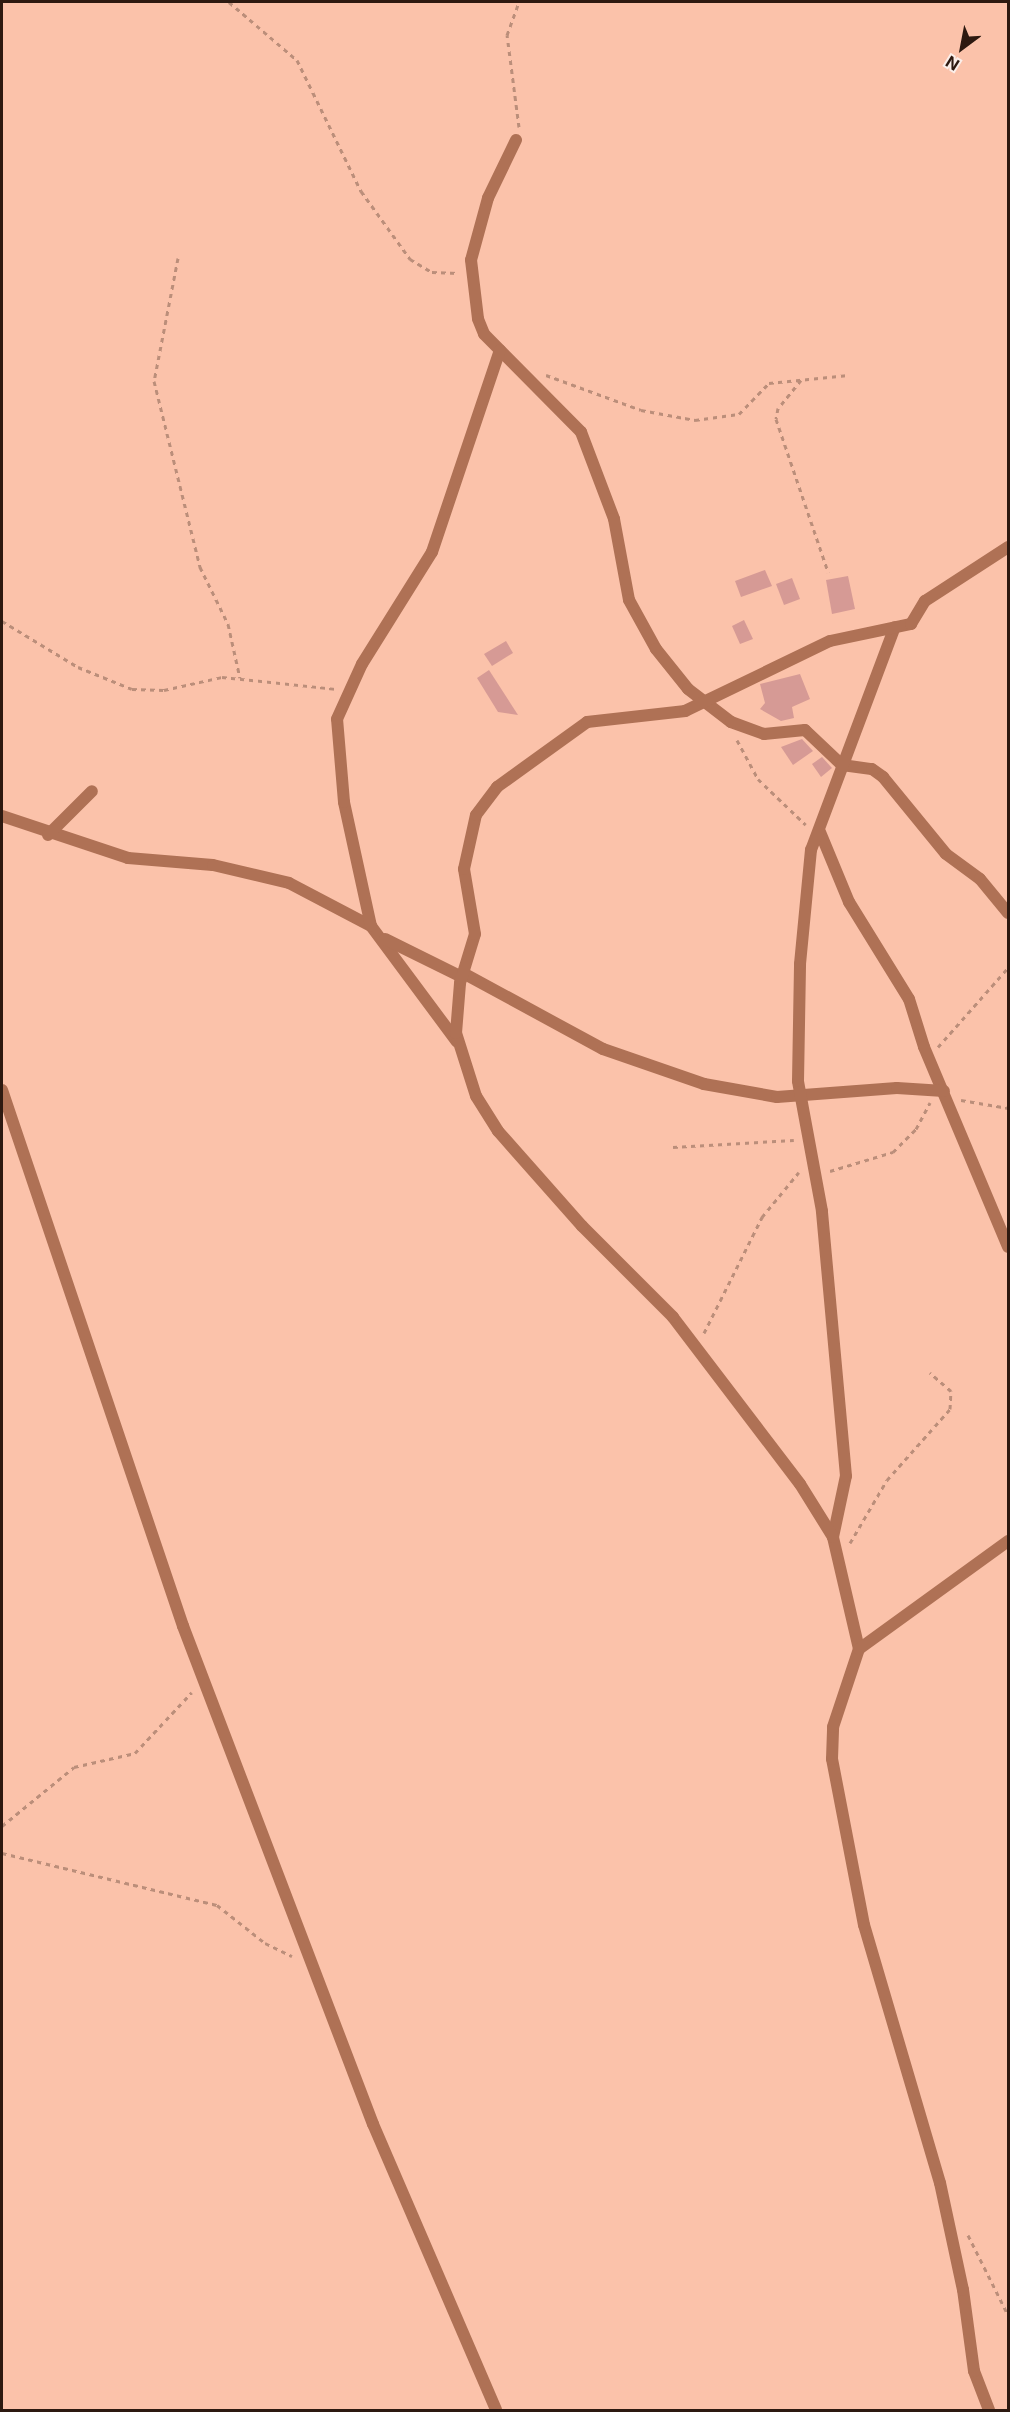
<!DOCTYPE html>
<style>
body{margin:0}
#map{position:relative;width:1010px;height:2412px;overflow:hidden;background:#fbc2aa;font-family:Inter,sans-serif}
div>[style]{position:absolute}
[style*='--x']{left:calc(var(--x)*1px);top:calc(var(--y)*1px);width:calc(var(--w)*1px);rotate:calc(var(--a)*1deg)}
.building>*{inset:0;background:#d69a95}
.path>*{height:3px;margin-top:-1.5px;transform-origin:0;background:repeating-linear-gradient(90deg,#bb8e7a 0 4.5px,transparent 0 9px)}
.street>*{height:12px;margin:-6px;padding:0 6px;transform-origin:6px;border-radius:6px;background:#af7155}
span{translate:-50% -50%;white-space:nowrap;text-align:center;line-height:1.15;-webkit-text-stroke:4.5px #fbefea;paint-order:stroke}
.frame{position:absolute;inset:0;border:3px solid #2d1910;pointer-events:none}
.north{position:absolute;left:932px;top:18px;width:60px;height:60px;-webkit-text-stroke:4px #fbefea;paint-order:stroke;rotate:212deg;font-size:16px;font-weight:700;line-height:24px;text-align:center;color:#2d1910}
.north::after{content:'';display:block;margin:auto;width:21px;height:27px;background:#2d1910;clip-path:polygon(50% 0,100% 100%,50% 72%,0 100%)}
</style>
<div id="map">
<div class="building">
<i style="clip-path:polygon(765px 570px,772px 586px,741px 597px,735px 581px)"></i>
<i style="clip-path:polygon(848px 576px,855px 609px,832px 614px,826px 580px)"></i>
<i style="clip-path:polygon(792px 578px,800px 599px,784px 605px,776px 584px)"></i>
<i style="clip-path:polygon(744px 620px,753px 639px,740px 644px,732px 626px)"></i>
<i style="clip-path:polygon(506px 641px,513px 653px,492px 666px,484px 654px)"></i>
<i style="clip-path:polygon(489px 670px,518px 715px,498px 712px,477px 678px)"></i>
<i style="clip-path:polygon(800px 674px,810px 699px,792px 707px,794px 718px,781px 721px,760px 709px,765px 703px,760px 684px)"></i>
<i style="clip-path:polygon(802px 739px,813px 751px,793px 765px,781px 747px)"></i>
<i style="clip-path:polygon(822px 757px,832px 768px,821px 777px,812px 764px)"></i>
</div>
<div class="path">
<i style="--x:229;--y:2;--w:89;--a:40.5"></i>
<i style="--x:297;--y:60;--w:146;--a:64"></i>
<i style="--x:361;--y:191;--w:84;--a:54.2"></i>
<i style="--x:410;--y:259;--w:26;--a:31"></i>
<i style="--x:432;--y:272;--w:26;--a:2"></i>
<i style="--x:519;--y:127;--w:93;--a:-97.4"></i>
<i style="--x:507;--y:35;--w:35;--a:-70"></i>
<i style="--x:178;--y:258;--w:125;--a:101"></i>
<i style="--x:154;--y:381;--w:192;--a:76.1"></i>
<i style="--x:200;--y:567;--w:64;--a:63.8"></i>
<i style="--x:228;--y:624;--w:55;--a:77.5"></i>
<i style="--x:546;--y:375;--w:101;--a:20.2"></i>
<i style="--x:641;--y:410;--w:55;--a:10.5"></i>
<i style="--x:695;--y:420;--w:44;--a:-7.8"></i>
<i style="--x:739;--y:414;--w:43;--a:-45.9"></i>
<i style="--x:769;--y:383;--w:80;--a:-5.7"></i>
<i style="--x:801;--y:380;--w:36;--a:129"></i>
<i style="--x:778;--y:408;--w:11;--a:100"></i>
<i style="--x:776;--y:419;--w:162;--a:71.2"></i>
<i style="--x:2;--y:621;--w:89;--a:31.2"></i>
<i style="--x:78;--y:667;--w:58;--a:22.2"></i>
<i style="--x:132;--y:689;--w:32;--a:2"></i>
<i style="--x:164;--y:690;--w:59;--a:-12.6"></i>
<i style="--x:222;--y:677;--w:116;--a:6"></i>
<i style="--x:737;--y:740;--w:44;--a:61.7"></i>
<i style="--x:758;--y:779;--w:66;--a:43.8"></i>
<i style="--x:938;--y:1047;--w:106;--a:-48.5"></i>
<i style="--x:961;--y:1100;--w:48;--a:9.7"></i>
<i style="--x:673;--y:1147;--w:121;--a:-3.3"></i>
<i style="--x:830;--y:1171;--w:66;--a:-16.8"></i>
<i style="--x:893;--y:1152;--w:33;--a:-45"></i>
<i style="--x:916;--y:1129;--w:30;--a:-62"></i>
<i style="--x:704;--y:1333;--w:130;--a:-63.4"></i>
<i style="--x:762;--y:1217;--w:58;--a:-50.6"></i>
<i style="--x:850;--y:1543;--w:73;--a:-59.6"></i>
<i style="--x:887;--y:1480;--w:95;--a:-48.4"></i>
<i style="--x:950;--y:1409;--w:18;--a:-87"></i>
<i style="--x:951;--y:1391;--w:28;--a:-139"></i>
<i style="--x:2;--y:1826;--w:93;--a:-39.3"></i>
<i style="--x:74;--y:1767;--w:63;--a:-12.9"></i>
<i style="--x:135;--y:1753;--w:83;--a:-46.9"></i>
<i style="--x:2;--y:1853;--w:221;--a:13.6"></i>
<i style="--x:217;--y:1905;--w:61;--a:38.4"></i>
<i style="--x:265;--y:1943;--w:30;--a:26"></i>
<i style="--x:968;--y:2235;--w:89;--a:63.4"></i>
</div>
<div class="street">
<i style="--x:516;--y:140;--w:64;--a:115.8"></i>
<i style="--x:488;--y:198;--w:64;--a:105.3"></i>
<i style="--x:471;--y:260;--w:59;--a:83.2"></i>
<i style="--x:478;--y:319;--w:16;--a:68"></i>
<i style="--x:484;--y:334;--w:138;--a:45.3"></i>
<i style="--x:581;--y:432;--w:93;--a:69.2"></i>
<i style="--x:614;--y:519;--w:82;--a:79.5"></i>
<i style="--x:629;--y:600;--w:56;--a:61.1"></i>
<i style="--x:656;--y:649;--w:51;--a:51.3"></i>
<i style="--x:688;--y:689;--w:54;--a:37.5"></i>
<i style="--x:731;--y:722;--w:35;--a:20"></i>
<i style="--x:764;--y:734;--w:41;--a:-5.6"></i>
<i style="--x:805;--y:730;--w:51;--a:43.4"></i>
<i style="--x:842;--y:765;--w:30;--a:8"></i>
<i style="--x:872;--y:769;--w:14;--a:36"></i>
<i style="--x:883;--y:777;--w:99;--a:50.7"></i>
<i style="--x:946;--y:854;--w:42;--a:36.3"></i>
<i style="--x:980;--y:879;--w:44;--a:50.5"></i>
<i style="--x:2;--y:816;--w:133;--a:18.4"></i>
<i style="--x:128;--y:858;--w:85;--a:4.7"></i>
<i style="--x:213;--y:865;--w:78;--a:13.3"></i>
<i style="--x:289;--y:883;--w:93;--a:27.7"></i>
<i style="--x:371;--y:926;--w:144;--a:53.4"></i>
<i style="--x:820;--y:832;--w:76;--a:67.5"></i>
<i style="--x:849;--y:902;--w:114;--a:58.3"></i>
<i style="--x:909;--y:999;--w:50;--a:72.6"></i>
<i style="--x:924;--y:1047;--w:217;--a:67.2"></i>
<i style="--x:48;--y:835;--w:62;--a:-45"></i>
<i style="--x:371;--y:926;--w:127;--a:-102.3"></i>
<i style="--x:344;--y:802;--w:83;--a:-94.8"></i>
<i style="--x:337;--y:719;--w:60;--a:-65.6"></i>
<i style="--x:362;--y:664;--w:132;--a:-58"></i>
<i style="--x:432;--y:552;--w:213;--a:-71.4"></i>
<i style="--x:385;--y:939;--w:86;--a:26.3"></i>
<i style="--x:463;--y:973;--w:159;--a:28.5"></i>
<i style="--x:603;--y:1049;--w:107;--a:19.1"></i>
<i style="--x:704;--y:1084;--w:74;--a:10.1"></i>
<i style="--x:777;--y:1097;--w:120;--a:-4.3"></i>
<i style="--x:897;--y:1088;--w:47;--a:3.7"></i>
<i style="--x:2;--y:1090;--w:566;--a:71.34"></i>
<i style="--x:183;--y:1626;--w:533;--a:69.12"></i>
<i style="--x:373;--y:2124;--w:311;--a:66.7"></i>
<i style="--x:833;--y:1537;--w:62;--a:-78"></i>
<i style="--x:846;--y:1476;--w:266;--a:-95.2"></i>
<i style="--x:822;--y:1211;--w:132;--a:-100.5"></i>
<i style="--x:798;--y:1081;--w:117;--a:-89"></i>
<i style="--x:800;--y:964;--w:115;--a:-84.5"></i>
<i style="--x:811;--y:850;--w:238;--a:-69.4"></i>
<i style="--x:859;--y:1649;--w:115;--a:-103.1"></i>
<i style="--x:833;--y:1537;--w:62;--a:-121.9"></i>
<i style="--x:800;--y:1484;--w:210;--a:-127.3"></i>
<i style="--x:673;--y:1317;--w:129;--a:-135"></i>
<i style="--x:582;--y:1226;--w:127;--a:-131.5"></i>
<i style="--x:498;--y:1131;--w:41;--a:-122.2"></i>
<i style="--x:476;--y:1096;--w:66;--a:-107.6"></i>
<i style="--x:456;--y:1033;--w:50;--a:-85.4"></i>
<i style="--x:460;--y:983;--w:51;--a:-73"></i>
<i style="--x:475;--y:934;--w:66;--a:-99.6"></i>
<i style="--x:464;--y:869;--w:55;--a:-77.5"></i>
<i style="--x:476;--y:815;--w:35;--a:-53"></i>
<i style="--x:497;--y:787;--w:111;--a:-35.8"></i>
<i style="--x:587;--y:722;--w:99;--a:-6.4"></i>
<i style="--x:685;--y:711;--w:161;--a:-25.8"></i>
<i style="--x:830;--y:641;--w:83;--a:-11.9"></i>
<i style="--x:911;--y:624;--w:27;--a:-59"></i>
<i style="--x:925;--y:601;--w:99;--a:-33"></i>
<i style="--x:989;--y:2410;--w:42;--a:-111"></i>
<i style="--x:974;--y:2371;--w:82;--a:-97.7"></i>
<i style="--x:963;--y:2290;--w:109;--a:-102.1"></i>
<i style="--x:940;--y:2183;--w:269;--a:-106.4"></i>
<i style="--x:864;--y:1925;--w:169;--a:-100.9"></i>
<i style="--x:832;--y:1759;--w:32;--a:-88"></i>
<i style="--x:833;--y:1727;--w:82;--a:-71.6"></i>
<i style="--x:859;--y:1649;--w:184;--a:-35.9"></i>
</div>
<div class="frame"></div>
<div class="north">N</div>
</div>
